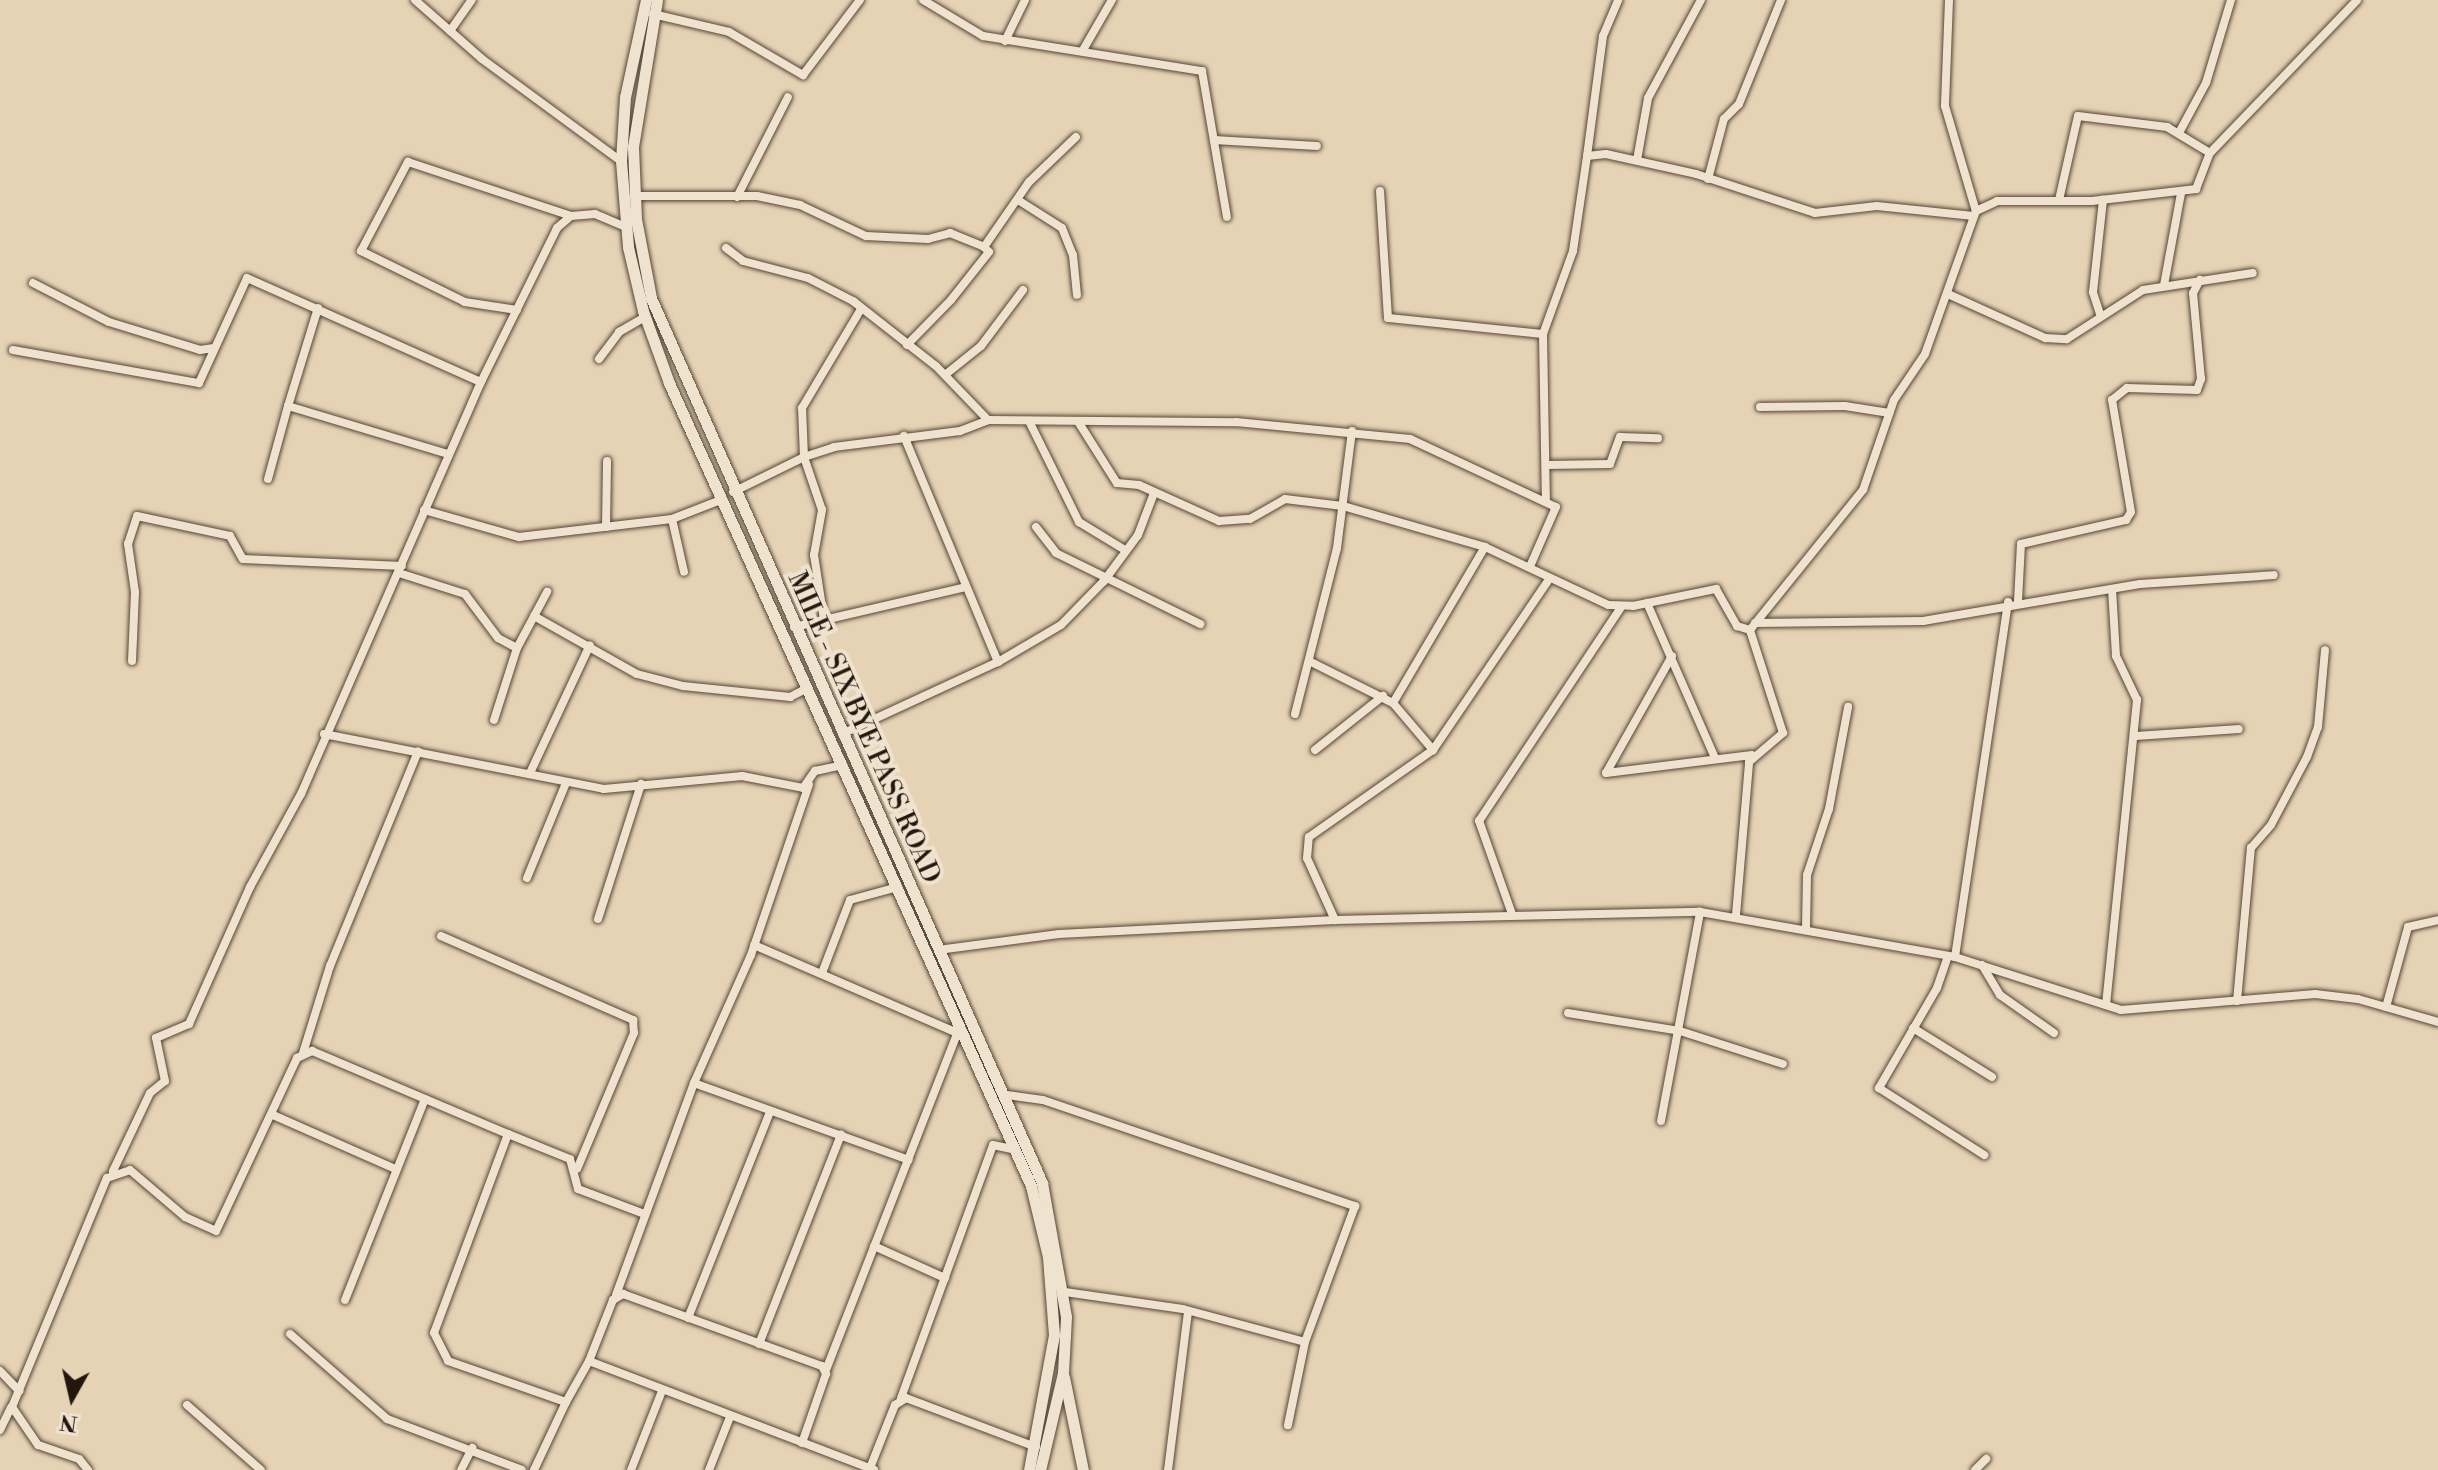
<!DOCTYPE html>
<style>
body{margin:0}
#map{position:relative;width:2438px;height:1470px;overflow:hidden;background:#e6d3b5;font-family:"Libre Bodoni",serif}
div>[style]{position:absolute}
[style*='--x']{left:calc(var(--x)*1px);top:calc(var(--y)*1px);width:calc(var(--w)*1px);rotate:calc(var(--a)*1deg)}
.roads{filter:drop-shadow(0 0 2px #544536) drop-shadow(0 0 2px #544536)}
.street>*{height:8px;margin:-4px;padding:0 4px;transform-origin:4px;border-radius:4px;background:#efe2cf}
.secondary>*{height:11px;margin:-5.5px;padding:0 5.5px;transform-origin:5.5px;border-radius:5.5px;background:#efe2cf}
span{translate:-50% -50%;white-space:nowrap;text-align:center;line-height:1.15;-webkit-text-stroke:8px #efe2cf;paint-order:stroke}
.street-label{font-size:26px;color:#23160c}
.north{position:absolute;left:32px;top:1358px;width:80px;height:80px;-webkit-text-stroke:6px #efe2cf;paint-order:stroke;rotate:188deg;font-size:22px;font-weight:700;line-height:32px;text-align:center;color:#23160c}
.north::after{content:'';display:block;margin:auto;width:28px;height:36px;background:#23160c;clip-path:polygon(50% 0,100% 100%,50% 72%,0 100%)}
</style>
<div id="map">
<div class="roads">
<div class="street">
<i style="--x:415;--y:0;--w:89;--a:41.4"></i>
<i style="--x:482;--y:59;--w:172;--a:36.3"></i>
<i style="--x:923;--y:0;--w:70;--a:31"></i>
<i style="--x:983;--y:36;--w:222;--a:9.1"></i>
<i style="--x:1202;--y:71;--w:148;--a:80.3"></i>
<i style="--x:1949;--y:0;--w:106;--a:92.2"></i>
<i style="--x:1945;--y:106;--w:109;--a:73.6"></i>
<i style="--x:653;--y:14;--w:78;--a:13.3"></i>
<i style="--x:729;--y:32;--w:86;--a:30.2"></i>
<i style="--x:803;--y:75;--w:94;--a:-52.8"></i>
<i style="--x:450;--y:31;--w:38;--a:-55"></i>
<i style="--x:1005;--y:41;--w:46;--a:-64"></i>
<i style="--x:1083;--y:50;--w:58;--a:-59.9"></i>
<i style="--x:2180;--y:131;--w:55;--a:-61.6"></i>
<i style="--x:2206;--y:83;--w:87;--a:-73.2"></i>
<i style="--x:1214;--y:140;--w:103;--a:3.3"></i>
<i style="--x:1587;--y:156;--w:121;--a:-82.4"></i>
<i style="--x:1603;--y:36;--w:39;--a:-67"></i>
<i style="--x:1637;--y:160;--w:63;--a:-79.9"></i>
<i style="--x:1648;--y:98;--w:111;--a:-61.6"></i>
<i style="--x:1708;--y:179;--w:62;--a:-75.1"></i>
<i style="--x:1724;--y:119;--w:21;--a:-45"></i>
<i style="--x:1739;--y:104;--w:112;--a:-68"></i>
<i style="--x:1380;--y:191;--w:127;--a:86.4"></i>
<i style="--x:1388;--y:318;--w:156;--a:5.9"></i>
<i style="--x:1543;--y:334;--w:168;--a:89"></i>
<i style="--x:635;--y:196;--w:122;--a:0"></i>
<i style="--x:757;--y:196;--w:44;--a:11.8"></i>
<i style="--x:800;--y:205;--w:73;--a:25.2"></i>
<i style="--x:866;--y:236;--w:62;--a:2.8"></i>
<i style="--x:928;--y:239;--w:23;--a:-15"></i>
<i style="--x:950;--y:233;--w:37;--a:22"></i>
<i style="--x:984;--y:247;--w:7;--a:45"></i>
<i style="--x:989;--y:252;--w:61;--a:128.4"></i>
<i style="--x:951;--y:300;--w:63;--a:134.4"></i>
<i style="--x:737;--y:197;--w:112;--a:-63"></i>
<i style="--x:1018;--y:200;--w:52;--a:32.5"></i>
<i style="--x:1062;--y:228;--w:29;--a:68"></i>
<i style="--x:1073;--y:255;--w:40;--a:84.3"></i>
<i style="--x:2059;--y:200;--w:86;--a:-77.3"></i>
<i style="--x:2078;--y:116;--w:90;--a:7"></i>
<i style="--x:2167;--y:127;--w:50;--a:31.2"></i>
<i style="--x:984;--y:247;--w:79;--a:-55.3"></i>
<i style="--x:1029;--y:182;--w:65;--a:-43.8"></i>
<i style="--x:726;--y:248;--w:21;--a:37"></i>
<i style="--x:743;--y:261;--w:67;--a:14.7"></i>
<i style="--x:808;--y:278;--w:51;--a:27.1"></i>
<i style="--x:853;--y:301;--w:105;--a:38.1"></i>
<i style="--x:936;--y:366;--w:75;--a:46.1"></i>
<i style="--x:33;--y:283;--w:85;--a:27.2"></i>
<i style="--x:109;--y:322;--w:95;--a:17.1"></i>
<i style="--x:200;--y:350;--w:14;--a:-8"></i>
<i style="--x:2164;--y:285;--w:94;--a:-79.5"></i>
<i style="--x:1948;--y:294;--w:107;--a:24.4"></i>
<i style="--x:2045;--y:338;--w:22;--a:3"></i>
<i style="--x:2067;--y:339;--w:90;--a:-32.8"></i>
<i style="--x:2143;--y:290;--w:111;--a:-8.8"></i>
<i style="--x:318;--y:308;--w:102;--a:107"></i>
<i style="--x:288;--y:406;--w:167;--a:16.7"></i>
<i style="--x:517;--y:310;--w:53;--a:-171.3"></i>
<i style="--x:465;--y:302;--w:116;--a:-153.9"></i>
<i style="--x:361;--y:251;--w:101;--a:-62.2"></i>
<i style="--x:408;--y:162;--w:172;--a:18.3"></i>
<i style="--x:2100;--y:314;--w:23;--a:-108"></i>
<i style="--x:2093;--y:292;--w:93;--a:-83.8"></i>
<i style="--x:1543;--y:334;--w:88;--a:-70.1"></i>
<i style="--x:1573;--y:251;--w:96;--a:-81.6"></i>
<i style="--x:1587;--y:156;--w:19;--a:-6"></i>
<i style="--x:1606;--y:154;--w:92;--a:12.5"></i>
<i style="--x:1696;--y:174;--w:125;--a:18.1"></i>
<i style="--x:1815;--y:213;--w:62;--a:-6.4"></i>
<i style="--x:1877;--y:206;--w:97;--a:5.9"></i>
<i style="--x:13;--y:350;--w:189;--a:10.1"></i>
<i style="--x:199;--y:383;--w:115;--a:-65.4"></i>
<i style="--x:247;--y:278;--w:256;--a:24"></i>
<i style="--x:599;--y:359;--w:34;--a:-53"></i>
<i style="--x:619;--y:332;--w:30;--a:-30"></i>
<i style="--x:945;--y:375;--w:46;--a:-38.9"></i>
<i style="--x:981;--y:346;--w:70;--a:-53.1"></i>
<i style="--x:1760;--y:407;--w:85;--a:-0.7"></i>
<i style="--x:1845;--y:406;--w:45;--a:9"></i>
<i style="--x:1029;--y:421;--w:113;--a:63.7"></i>
<i style="--x:1079;--y:522;--w:54;--a:31.3"></i>
<i style="--x:1079;--y:423;--w:71;--a:57.7"></i>
<i style="--x:1117;--y:483;--w:22;--a:5"></i>
<i style="--x:1139;--y:485;--w:88;--a:24.2"></i>
<i style="--x:1219;--y:521;--w:31;--a:-4"></i>
<i style="--x:1250;--y:519;--w:40;--a:-29.7"></i>
<i style="--x:1285;--y:499;--w:58;--a:6.9"></i>
<i style="--x:1343;--y:506;--w:148;--a:16.1"></i>
<i style="--x:1485;--y:547;--w:136;--a:25.2"></i>
<i style="--x:1608;--y:605;--w:25;--a:2"></i>
<i style="--x:1633;--y:606;--w:85;--a:-11.6"></i>
<i style="--x:1716;--y:589;--w:43;--a:60.4"></i>
<i style="--x:1737;--y:626;--w:14;--a:17"></i>
<i style="--x:1546;--y:465;--w:64;--a:-0.9"></i>
<i style="--x:1610;--y:464;--w:29;--a:-70"></i>
<i style="--x:1620;--y:437;--w:38;--a:2"></i>
<i style="--x:268;--y:479;--w:76;--a:-74.7"></i>
<i style="--x:733;--y:492;--w:79;--a:-26.2"></i>
<i style="--x:804;--y:457;--w:49;--a:-92.3"></i>
<i style="--x:802;--y:408;--w:115;--a:-59.2"></i>
<i style="--x:424;--y:510;--w:99;--a:15.9"></i>
<i style="--x:519;--y:537;--w:154;--a:-6.7"></i>
<i style="--x:672;--y:519;--w:55;--a:-21.4"></i>
<i style="--x:672;--y:519;--w:54;--a:77.2"></i>
<i style="--x:606;--y:527;--w:66;--a:-89.1"></i>
<i style="--x:1036;--y:527;--w:33;--a:52"></i>
<i style="--x:1056;--y:553;--w:161;--a:26.2"></i>
<i style="--x:399;--y:573;--w:69;--a:17.7"></i>
<i style="--x:465;--y:594;--w:55;--a:53.1"></i>
<i style="--x:498;--y:638;--w:21;--a:28"></i>
<i style="--x:2018;--y:601;--w:57;--a:-87"></i>
<i style="--x:2021;--y:544;--w:108;--a:-12.9"></i>
<i style="--x:2126;--y:520;--w:9;--a:-58"></i>
<i style="--x:2131;--y:512;--w:114;--a:-99.6"></i>
<i style="--x:2112;--y:400;--w:19;--a:-39"></i>
<i style="--x:2127;--y:388;--w:70;--a:1.6"></i>
<i style="--x:2197;--y:390;--w:12;--a:-70"></i>
<i style="--x:2201;--y:379;--w:86;--a:-95.3"></i>
<i style="--x:2193;--y:293;--w:15;--a:-62"></i>
<i style="--x:1647;--y:603;--w:169;--a:66.3"></i>
<i style="--x:534;--y:616;--w:118;--a:29.4"></i>
<i style="--x:637;--y:674;--w:48;--a:14.6"></i>
<i style="--x:683;--y:686;--w:108;--a:5.9"></i>
<i style="--x:790;--y:697;--w:20;--a:-27"></i>
<i style="--x:824;--y:620;--w:142;--a:-13.1"></i>
<i style="--x:1755;--y:623;--w:168;--a:-0.7"></i>
<i style="--x:1923;--y:621;--w:220;--a:-9.7"></i>
<i style="--x:2140;--y:584;--w:134;--a:-3.8"></i>
<i style="--x:794;--y:627;--w:31;--a:-13"></i>
<i style="--x:824;--y:620;--w:66;--a:-98.7"></i>
<i style="--x:814;--y:555;--w:46;--a:-79.9"></i>
<i style="--x:822;--y:510;--w:56;--a:-108.8"></i>
<i style="--x:804;--y:457;--w:32;--a:-18"></i>
<i style="--x:834;--y:447;--w:127;--a:-7.2"></i>
<i style="--x:960;--y:431;--w:30;--a:-21"></i>
<i style="--x:988;--y:420;--w:248;--a:0.5"></i>
<i style="--x:1236;--y:422;--w:175;--a:5.6"></i>
<i style="--x:1410;--y:439;--w:161;--a:25"></i>
<i style="--x:1556;--y:507;--w:62;--a:113.7"></i>
<i style="--x:1672;--y:656;--w:134;--a:119.4"></i>
<i style="--x:1606;--y:773;--w:147;--a:-7"></i>
<i style="--x:132;--y:661;--w:69;--a:-87.5"></i>
<i style="--x:135;--y:592;--w:49;--a:-98.3"></i>
<i style="--x:128;--y:544;--w:29;--a:-72"></i>
<i style="--x:137;--y:516;--w:95;--a:12.1"></i>
<i style="--x:230;--y:536;--w:26;--a:61"></i>
<i style="--x:243;--y:559;--w:159;--a:2.5"></i>
<i style="--x:1309;--y:661;--w:94;--a:26.6"></i>
<i style="--x:1393;--y:703;--w:62;--a:49.6"></i>
<i style="--x:998;--y:662;--w:73;--a:-30.4"></i>
<i style="--x:1061;--y:625;--w:62;--a:-45.7"></i>
<i style="--x:1104;--y:581;--w:57;--a:-53.5"></i>
<i style="--x:1138;--y:535;--w:45;--a:-69.1"></i>
<i style="--x:1393;--y:703;--w:181;--a:-59.5"></i>
<i style="--x:1295;--y:714;--w:171;--a:-75.8"></i>
<i style="--x:1337;--y:548;--w:118;--a:-82.7"></i>
<i style="--x:494;--y:720;--w:76;--a:-72.3"></i>
<i style="--x:517;--y:648;--w:64;--a:-61.8"></i>
<i style="--x:324;--y:734;--w:285;--a:11.1"></i>
<i style="--x:604;--y:789;--w:139;--a:-5.4"></i>
<i style="--x:742;--y:776;--w:62;--a:11.1"></i>
<i style="--x:803;--y:788;--w:21;--a:-55"></i>
<i style="--x:815;--y:771;--w:29;--a:-12"></i>
<i style="--x:842;--y:734;--w:172;--a:-24.8"></i>
<i style="--x:998;--y:662;--w:245;--a:-112.6"></i>
<i style="--x:2136;--y:736;--w:103;--a:-3.9"></i>
<i style="--x:1315;--y:750;--w:87;--a:-38.5"></i>
<i style="--x:530;--y:773;--w:141;--a:-64.9"></i>
<i style="--x:527;--y:878;--w:103;--a:-67.7"></i>
<i style="--x:1512;--y:914;--w:99;--a:-109.5"></i>
<i style="--x:1479;--y:821;--w:257;--a:-56.4"></i>
<i style="--x:1736;--y:915;--w:154;--a:-85.1"></i>
<i style="--x:1749;--y:762;--w:45;--a:-40.5"></i>
<i style="--x:1783;--y:733;--w:108;--a:-107.8"></i>
<i style="--x:1750;--y:630;--w:180;--a:-51.1"></i>
<i style="--x:1863;--y:490;--w:95;--a:-71"></i>
<i style="--x:1894;--y:400;--w:55;--a:-56"></i>
<i style="--x:1925;--y:354;--w:152;--a:-70.4"></i>
<i style="--x:1976;--y:211;--w:23;--a:-25"></i>
<i style="--x:1997;--y:201;--w:95;--a:0"></i>
<i style="--x:2092;--y:201;--w:105;--a:-6.6"></i>
<i style="--x:2196;--y:189;--w:39;--a:-69"></i>
<i style="--x:2210;--y:153;--w:212;--a:-46.1"></i>
<i style="--x:598;--y:919;--w:142;--a:-72.3"></i>
<i style="--x:1335;--y:920;--w:68;--a:-114.3"></i>
<i style="--x:1307;--y:858;--w:21;--a:-85"></i>
<i style="--x:1309;--y:837;--w:151;--a:-35.1"></i>
<i style="--x:1433;--y:750;--w:204;--a:-55.8"></i>
<i style="--x:1806;--y:928;--w:53;--a:-88.9"></i>
<i style="--x:1807;--y:875;--w:70;--a:-71.6"></i>
<i style="--x:1829;--y:809;--w:104;--a:-79.4"></i>
<i style="--x:441;--y:936;--w:210;--a:23.6"></i>
<i style="--x:633;--y:1020;--w:13;--a:86"></i>
<i style="--x:634;--y:1033;--w:147;--a:112.7"></i>
<i style="--x:754;--y:945;--w:221;--a:23.4"></i>
<i style="--x:938;--y:950;--w:122;--a:-7.5"></i>
<i style="--x:1059;--y:934;--w:276;--a:-2.9"></i>
<i style="--x:1335;--y:920;--w:365;--a:-1.3"></i>
<i style="--x:1700;--y:912;--w:259;--a:10"></i>
<i style="--x:1955;--y:957;--w:174;--a:17.7"></i>
<i style="--x:2121;--y:1010;--w:195;--a:-4.7"></i>
<i style="--x:2315;--y:994;--w:43;--a:6.6"></i>
<i style="--x:2358;--y:999;--w:83;--a:16"></i>
<i style="--x:1948;--y:956;--w:34;--a:109"></i>
<i style="--x:1937;--y:988;--w:116;--a:120.1"></i>
<i style="--x:1879;--y:1088;--w:125;--a:32.5"></i>
<i style="--x:1955;--y:957;--w:359;--a:-81.5"></i>
<i style="--x:1982;--y:965;--w:35;--a:59"></i>
<i style="--x:2000;--y:995;--w:66;--a:35.1"></i>
<i style="--x:822;--y:973;--w:78;--a:-69"></i>
<i style="--x:850;--y:900;--w:50;--a:-15.2"></i>
<i style="--x:2237;--y:1001;--w:154;--a:-84.8"></i>
<i style="--x:2251;--y:848;--w:30;--a:-49"></i>
<i style="--x:2271;--y:825;--w:77;--a:-62.1"></i>
<i style="--x:2307;--y:757;--w:32;--a:-70"></i>
<i style="--x:2318;--y:727;--w:77;--a:-84.8"></i>
<i style="--x:2106;--y:1005;--w:307;--a:-84.2"></i>
<i style="--x:2137;--y:700;--w:49;--a:-115.5"></i>
<i style="--x:2116;--y:656;--w:67;--a:-93.4"></i>
<i style="--x:2386;--y:1007;--w:83;--a:-74.6"></i>
<i style="--x:2408;--y:927;--w:31;--a:-13"></i>
<i style="--x:1568;--y:1013;--w:113;--a:9.1"></i>
<i style="--x:1680;--y:1031;--w:108;--a:17.8"></i>
<i style="--x:1913;--y:1028;--w:93;--a:31.8"></i>
<i style="--x:303;--y:1053;--w:91;--a:-72.8"></i>
<i style="--x:330;--y:966;--w:232;--a:-67.7"></i>
<i style="--x:694;--y:1083;--w:228;--a:19.7"></i>
<i style="--x:1007;--y:1095;--w:36;--a:8"></i>
<i style="--x:1043;--y:1100;--w:330;--a:18.8"></i>
<i style="--x:1355;--y:1206;--w:145;--a:110.2"></i>
<i style="--x:1305;--y:1342;--w:85;--a:101.6"></i>
<i style="--x:273;--y:1115;--w:131;--a:23.8"></i>
<i style="--x:1661;--y:1121;--w:213;--a:-79.4"></i>
<i style="--x:508;--y:1134;--w:67;--a:22"></i>
<i style="--x:570;--y:1159;--w:31;--a:75"></i>
<i style="--x:578;--y:1189;--w:71;--a:20.7"></i>
<i style="--x:113;--y:1171;--w:86;--a:-64.6"></i>
<i style="--x:150;--y:1093;--w:19;--a:-39"></i>
<i style="--x:165;--y:1081;--w:44;--a:-101.8"></i>
<i style="--x:156;--y:1038;--w:36;--a:-23"></i>
<i style="--x:189;--y:1024;--w:150;--a:-66"></i>
<i style="--x:250;--y:887;--w:106;--a:-61.3"></i>
<i style="--x:301;--y:794;--w:450;--a:-66.4"></i>
<i style="--x:481;--y:382;--w:172;--a:-63.7"></i>
<i style="--x:557;--y:228;--w:18;--a:-41"></i>
<i style="--x:571;--y:216;--w:24;--a:-5"></i>
<i style="--x:595;--y:214;--w:33;--a:23"></i>
<i style="--x:874;--y:1246;--w:78;--a:24.3"></i>
<i style="--x:1065;--y:1292;--w:119;--a:8.2"></i>
<i style="--x:1183;--y:1309;--w:126;--a:15.1"></i>
<i style="--x:616;--y:1295;--w:226;--a:-69.8"></i>
<i style="--x:694;--y:1083;--w:140;--a:-66"></i>
<i style="--x:751;--y:955;--w:180;--a:-71.2"></i>
<i style="--x:345;--y:1300;--w:216;--a:-68.3"></i>
<i style="--x:688;--y:1318;--w:222;--a:-68.3"></i>
<i style="--x:290;--y:1334;--w:129;--a:41.2"></i>
<i style="--x:387;--y:1419;--w:144;--a:20.7"></i>
<i style="--x:759;--y:1344;--w:225;--a:-68.6"></i>
<i style="--x:589;--y:1361;--w:66;--a:-68.5"></i>
<i style="--x:613;--y:1300;--w:12;--a:-31"></i>
<i style="--x:623;--y:1294;--w:212;--a:19.9"></i>
<i style="--x:822;--y:1366;--w:9;--a:63"></i>
<i style="--x:826;--y:1374;--w:73;--a:109.2"></i>
<i style="--x:826;--y:1370;--w:369;--a:-68.7"></i>
<i style="--x:0;--y:1371;--w:28;--a:46"></i>
<i style="--x:901;--y:1398;--w:269;--a:-70"></i>
<i style="--x:993;--y:1145;--w:24;--a:12"></i>
<i style="--x:187;--y:1405;--w:98;--a:41.3"></i>
<i style="--x:0;--y:1430;--w:25;--a:-64"></i>
<i style="--x:870;--y:1468;--w:68;--a:-68.4"></i>
<i style="--x:895;--y:1405;--w:13;--a:-32"></i>
<i style="--x:906;--y:1398;--w:139;--a:20.7"></i>
<i style="--x:88;--y:1470;--w:14;--a:-129"></i>
<i style="--x:79;--y:1459;--w:43;--a:-161.1"></i>
<i style="--x:38;--y:1445;--w:46;--a:-124.4"></i>
<i style="--x:12;--y:1407;--w:248;--a:-67.5"></i>
<i style="--x:107;--y:1178;--w:24;--a:-19"></i>
<i style="--x:130;--y:1170;--w:72;--a:40.5"></i>
<i style="--x:185;--y:1217;--w:34;--a:24"></i>
<i style="--x:216;--y:1231;--w:191;--a:-64.9"></i>
<i style="--x:297;--y:1058;--w:17;--a:-25"></i>
<i style="--x:312;--y:1051;--w:213;--a:23"></i>
<i style="--x:508;--y:1134;--w:212;--a:110.4"></i>
<i style="--x:434;--y:1333;--w:31;--a:63"></i>
<i style="--x:448;--y:1361;--w:125;--a:19.2"></i>
<i style="--x:566;--y:1402;--w:47;--a:-60.7"></i>
<i style="--x:589;--y:1361;--w:305;--a:20.9"></i>
<i style="--x:461;--y:1470;--w:25;--a:-63"></i>
<i style="--x:534;--y:1470;--w:75;--a:-64.8"></i>
<i style="--x:631;--y:1470;--w:85;--a:-68.6"></i>
<i style="--x:709;--y:1470;--w:57;--a:-68.4"></i>
<i style="--x:1168;--y:1470;--w:159;--a:-82.8"></i>
<i style="--x:1975;--y:1470;--w:16;--a:-45"></i>
</div>
<div class="secondary">
<i style="--x:646;--y:0;--w:99;--a:102.2"></i>
<i style="--x:625;--y:97;--w:64;--a:93.6"></i>
<i style="--x:621;--y:161;--w:86;--a:85.3"></i>
<i style="--x:628;--y:247;--w:66;--a:76.8"></i>
<i style="--x:643;--y:311;--w:77;--a:70.1"></i>
<i style="--x:669;--y:383;--w:881;--a:65.73"></i>
<i style="--x:1031;--y:1186;--w:73;--a:76.5"></i>
<i style="--x:1048;--y:1257;--w:78;--a:85.6"></i>
<i style="--x:1054;--y:1335;--w:137;--a:100.5"></i>
<i style="--x:657;--y:0;--w:149;--a:99.3"></i>
<i style="--x:633;--y:147;--w:72;--a:87.6"></i>
<i style="--x:636;--y:219;--w:80;--a:79.2"></i>
<i style="--x:651;--y:298;--w:968;--a:66.16"></i>
<i style="--x:1042;--y:1183;--w:136;--a:79.8"></i>
<i style="--x:1066;--y:1317;--w:56;--a:93.1"></i>
<i style="--x:1063;--y:1373;--w:100;--a:103.3"></i>
<i style="--x:1064;--y:1377;--w:95;--a:78.5"></i>
</div>
</div>
<div class="street-label">
<span style="left:863px;top:728px;rotate:66deg">MILE - SIX BYE PASS ROAD</span>
</div>
<div class="north">N</div>
</div>
